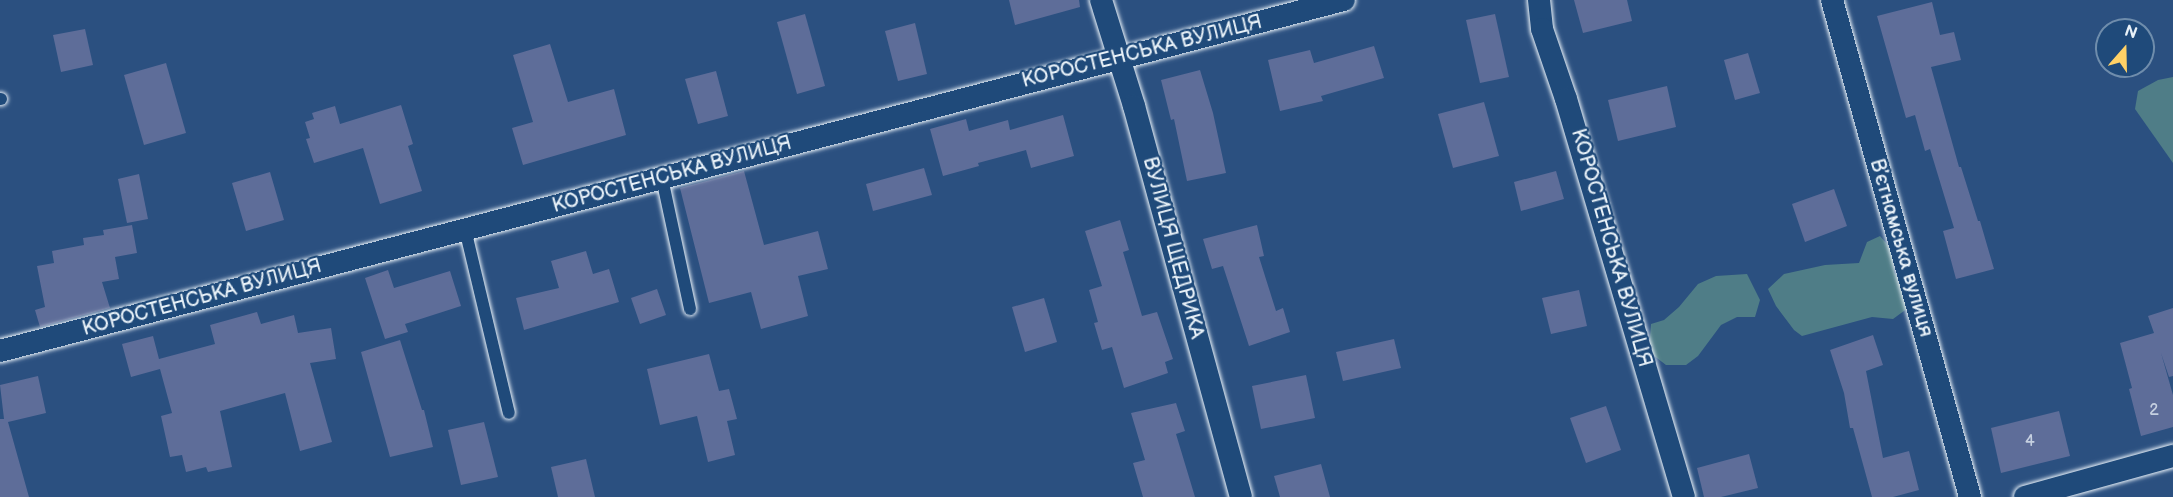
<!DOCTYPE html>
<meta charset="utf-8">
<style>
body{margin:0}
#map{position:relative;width:2173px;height:497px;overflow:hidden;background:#2b5080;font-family:"Balsamiq Sans",sans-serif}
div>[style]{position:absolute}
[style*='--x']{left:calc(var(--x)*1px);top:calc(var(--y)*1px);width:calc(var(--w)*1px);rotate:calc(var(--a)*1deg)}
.green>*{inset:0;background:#4f7d87}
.building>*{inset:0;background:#5e6d99}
.roads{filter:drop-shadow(0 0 2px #e8f1f8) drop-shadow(0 0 2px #e8f1f8)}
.service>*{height:12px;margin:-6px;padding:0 6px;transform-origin:6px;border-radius:6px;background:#1f4a7a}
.minor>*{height:22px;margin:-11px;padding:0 11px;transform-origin:11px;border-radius:11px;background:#1f4a7a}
span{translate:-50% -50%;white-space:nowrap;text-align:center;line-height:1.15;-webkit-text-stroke:4.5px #1f4a7a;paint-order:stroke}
.number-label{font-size:16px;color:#c6d0e0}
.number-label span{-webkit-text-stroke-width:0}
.street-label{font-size:20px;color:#e8f1f8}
.north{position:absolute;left:2095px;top:18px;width:60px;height:60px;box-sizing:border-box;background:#1f4a7a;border:2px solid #6f8dac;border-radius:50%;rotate:20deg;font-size:16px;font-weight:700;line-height:24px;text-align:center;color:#e8f1f8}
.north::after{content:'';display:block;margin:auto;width:21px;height:27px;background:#ffd166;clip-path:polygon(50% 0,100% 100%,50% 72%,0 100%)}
</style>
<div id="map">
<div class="green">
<i style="clip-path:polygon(2173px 77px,2173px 163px,2135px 109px,2138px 91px,2158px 80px)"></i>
<i style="clip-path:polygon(1880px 236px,1893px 251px,1894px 272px,1909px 293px,1908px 308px,1893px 319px,1872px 317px,1802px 336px,1794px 330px,1776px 306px,1768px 289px,1784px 274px,1825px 265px,1859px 263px,1867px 242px)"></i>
<i style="clip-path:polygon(1747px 274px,1760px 300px,1755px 317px,1737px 317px,1721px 325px,1698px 356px,1686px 365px,1666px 365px,1649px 352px,1651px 324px,1664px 320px,1679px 307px,1698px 284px,1716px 276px)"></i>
</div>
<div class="building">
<i style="clip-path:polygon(1009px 0,1079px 0,1080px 7px,1015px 25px)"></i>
<i style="clip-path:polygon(1574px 0,1627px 0,1632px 21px,1583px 33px)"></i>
<i style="clip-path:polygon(1932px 2px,1940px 35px,1954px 32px,1961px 60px,1931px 67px,1959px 167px,1961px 167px,1978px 221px,1980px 221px,1994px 269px,1956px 279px,1943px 231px,1954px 228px,1930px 149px,1925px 151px,1915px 115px,1906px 118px,1877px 16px)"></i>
<i style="clip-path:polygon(805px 14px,825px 86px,797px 94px,777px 22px)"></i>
<i style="clip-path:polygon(1495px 14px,1509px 77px,1480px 83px,1466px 20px)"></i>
<i style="clip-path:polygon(915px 23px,927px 74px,898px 81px,885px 31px)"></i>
<i style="clip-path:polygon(85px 29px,93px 65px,61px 72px,53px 35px)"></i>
<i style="clip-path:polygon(550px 44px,568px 102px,614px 89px,626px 135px,523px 165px,512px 128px,533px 122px,513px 55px)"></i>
<i style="clip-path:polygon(1374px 46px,1384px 78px,1321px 96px,1323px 101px,1280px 111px,1268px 60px,1310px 50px,1314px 63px)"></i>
<i style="clip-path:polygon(1748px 53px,1760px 93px,1735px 100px,1724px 60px)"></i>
<i style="clip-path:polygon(166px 63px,186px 133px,144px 145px,124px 75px)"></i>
<i style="clip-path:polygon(1200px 70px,1213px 113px,1226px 173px,1187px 181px,1174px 119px,1171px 120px,1161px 80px)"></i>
<i style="clip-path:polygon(716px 71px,728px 116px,698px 124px,685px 79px)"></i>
<i style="clip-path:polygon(1667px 86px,1676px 127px,1618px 141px,1608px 100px)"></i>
<i style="clip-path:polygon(1484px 102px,1499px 156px,1453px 168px,1438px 114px)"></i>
<i style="clip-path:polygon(401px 105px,413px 144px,408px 146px,422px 191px,380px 204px,363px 148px,314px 163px,306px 139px,310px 138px,305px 122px,314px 119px,312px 113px,335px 106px,340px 124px)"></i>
<i style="clip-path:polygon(1063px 115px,1074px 156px,1031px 168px,1026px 150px,978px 163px,979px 166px,943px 176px,930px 129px,966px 119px,969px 131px,1008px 120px,1010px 130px)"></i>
<i style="clip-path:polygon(924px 168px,932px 195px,873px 211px,866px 184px)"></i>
<i style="clip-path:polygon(744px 171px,764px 245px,818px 231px,828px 269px,798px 276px,808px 316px,761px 329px,751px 292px,709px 303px,680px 188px)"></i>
<i style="clip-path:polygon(1556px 171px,1564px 199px,1521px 211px,1514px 182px)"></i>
<i style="clip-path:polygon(270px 172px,284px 220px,246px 231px,232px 183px)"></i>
<i style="clip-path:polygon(139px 174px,148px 219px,127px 223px,118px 179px)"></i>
<i style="clip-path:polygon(1834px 189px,1847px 226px,1805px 242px,1792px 204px)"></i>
<i style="clip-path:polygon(1120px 220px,1129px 250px,1123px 252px,1142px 316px,1157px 312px,1173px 359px,1165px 362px,1168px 373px,1124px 388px,1112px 347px,1102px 350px,1094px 323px,1098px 322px,1089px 290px,1102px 286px,1085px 231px)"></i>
<i style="clip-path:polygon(132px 225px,137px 253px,115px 257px,119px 279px,102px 282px,110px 308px,40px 327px,35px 310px,45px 307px,37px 266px,54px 263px,52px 251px,84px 245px,83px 238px,104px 235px,103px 230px)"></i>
<i style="clip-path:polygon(1257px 225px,1264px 256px,1259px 257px,1276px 311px,1283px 308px,1290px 332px,1249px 346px,1223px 266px,1212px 269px,1203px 239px)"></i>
<i style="clip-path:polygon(586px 251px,593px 274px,609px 269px,619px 302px,524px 330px,516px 298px,559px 288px,551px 261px)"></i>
<i style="clip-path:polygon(388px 270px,394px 288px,450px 271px,461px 306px,405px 324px,408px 332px,385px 339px,365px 278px)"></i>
<i style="clip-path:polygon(657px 289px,666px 315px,640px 324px,631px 298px)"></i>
<i style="clip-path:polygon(1579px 290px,1587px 326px,1551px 334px,1542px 298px)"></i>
<i style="clip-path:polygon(1044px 298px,1057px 342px,1025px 352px,1012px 307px)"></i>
<i style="clip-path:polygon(2173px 308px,2173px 376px,2169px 377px,2161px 353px,2173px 395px,2173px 427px,2141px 436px,2129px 389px,2132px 388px,2120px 343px,2154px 333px,2148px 316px)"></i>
<i style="clip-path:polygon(257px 312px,261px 324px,294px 315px,298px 333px,331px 328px,336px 359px,310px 363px,332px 442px,300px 451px,285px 393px,220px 411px,232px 467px,208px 472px,206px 467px,186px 472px,182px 455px,170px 457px,161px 416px,172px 413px,160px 369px,131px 377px,122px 344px,153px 336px,159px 359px,215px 344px,210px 325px)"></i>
<i style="clip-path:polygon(1873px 335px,1883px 365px,1866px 371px,1883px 458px,1909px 451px,1919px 490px,1893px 497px,1872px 497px,1853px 428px,1850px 428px,1844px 393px,1830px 350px)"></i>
<i style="clip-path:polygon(1394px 339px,1401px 368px,1343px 381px,1336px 352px)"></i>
<i style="clip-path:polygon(400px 340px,422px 410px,424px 410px,433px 447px,390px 457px,361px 352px)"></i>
<i style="clip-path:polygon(709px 354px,719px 391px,729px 389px,737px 419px,727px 421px,735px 455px,708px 462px,697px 416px,660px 425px,647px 369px)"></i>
<i style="clip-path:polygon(1306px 375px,1315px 418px,1261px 429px,1252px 386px)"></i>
<i style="clip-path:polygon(38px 376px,46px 413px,8px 422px,29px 497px,0 497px,0 419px,4px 419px,0 385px)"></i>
<i style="clip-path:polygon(1176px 403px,1185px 431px,1176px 434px,1195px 497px,1143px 497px,1133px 463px,1145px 460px,1131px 413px)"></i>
<i style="clip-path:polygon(1606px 406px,1621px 450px,1586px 463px,1570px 418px)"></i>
<i style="clip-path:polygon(2059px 411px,2070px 456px,2001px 473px,1991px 428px)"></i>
<i style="clip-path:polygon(484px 422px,498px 477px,461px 485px,448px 430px)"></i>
<i style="clip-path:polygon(1749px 454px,1758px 488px,1721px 497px,1704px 497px,1697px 468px)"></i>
<i style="clip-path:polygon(586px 459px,595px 497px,558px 497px,551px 467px)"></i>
<i style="clip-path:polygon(1321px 464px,1330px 497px,1280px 497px,1274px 476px)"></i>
</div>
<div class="roads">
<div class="service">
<i style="--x:0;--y:99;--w:1;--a:0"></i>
<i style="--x:662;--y:178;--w:134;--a:77.9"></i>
<i style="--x:465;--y:229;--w:189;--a:76.6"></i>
</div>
<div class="minor">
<i style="--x:1101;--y:0;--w:111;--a:72.7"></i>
<i style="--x:1134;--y:106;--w:405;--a:74.7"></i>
<i style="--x:1539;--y:0;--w:29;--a:84"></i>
<i style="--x:1542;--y:29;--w:74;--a:71.1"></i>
<i style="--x:1566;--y:99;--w:415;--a:73.5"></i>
<i style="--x:1832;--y:0;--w:516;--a:74.48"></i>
<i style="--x:0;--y:351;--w:1389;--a:-14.64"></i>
<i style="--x:2025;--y:497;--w:154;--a:-15.5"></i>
</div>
</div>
<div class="number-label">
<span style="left:2154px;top:411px">2</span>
<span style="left:2030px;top:442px">4</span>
</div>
<div class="street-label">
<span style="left:1142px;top:52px;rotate:-14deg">КОРОСТЕНСЬКА ВУЛИЦЯ</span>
<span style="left:672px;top:175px;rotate:-15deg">КОРОСТЕНСЬКА ВУЛИЦЯ</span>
<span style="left:1173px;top:248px;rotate:75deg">ВУЛИЦЯ ЩЕДРИКА</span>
<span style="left:1611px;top:248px;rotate:74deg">КОРОСТЕНСЬКА ВУЛИЦЯ</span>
<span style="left:1901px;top:248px;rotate:74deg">Вʼєтнамська вулиця</span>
<span style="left:202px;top:298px;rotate:-15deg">КОРОСТЕНСЬКА ВУЛИЦЯ</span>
</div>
<div class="north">N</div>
</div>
